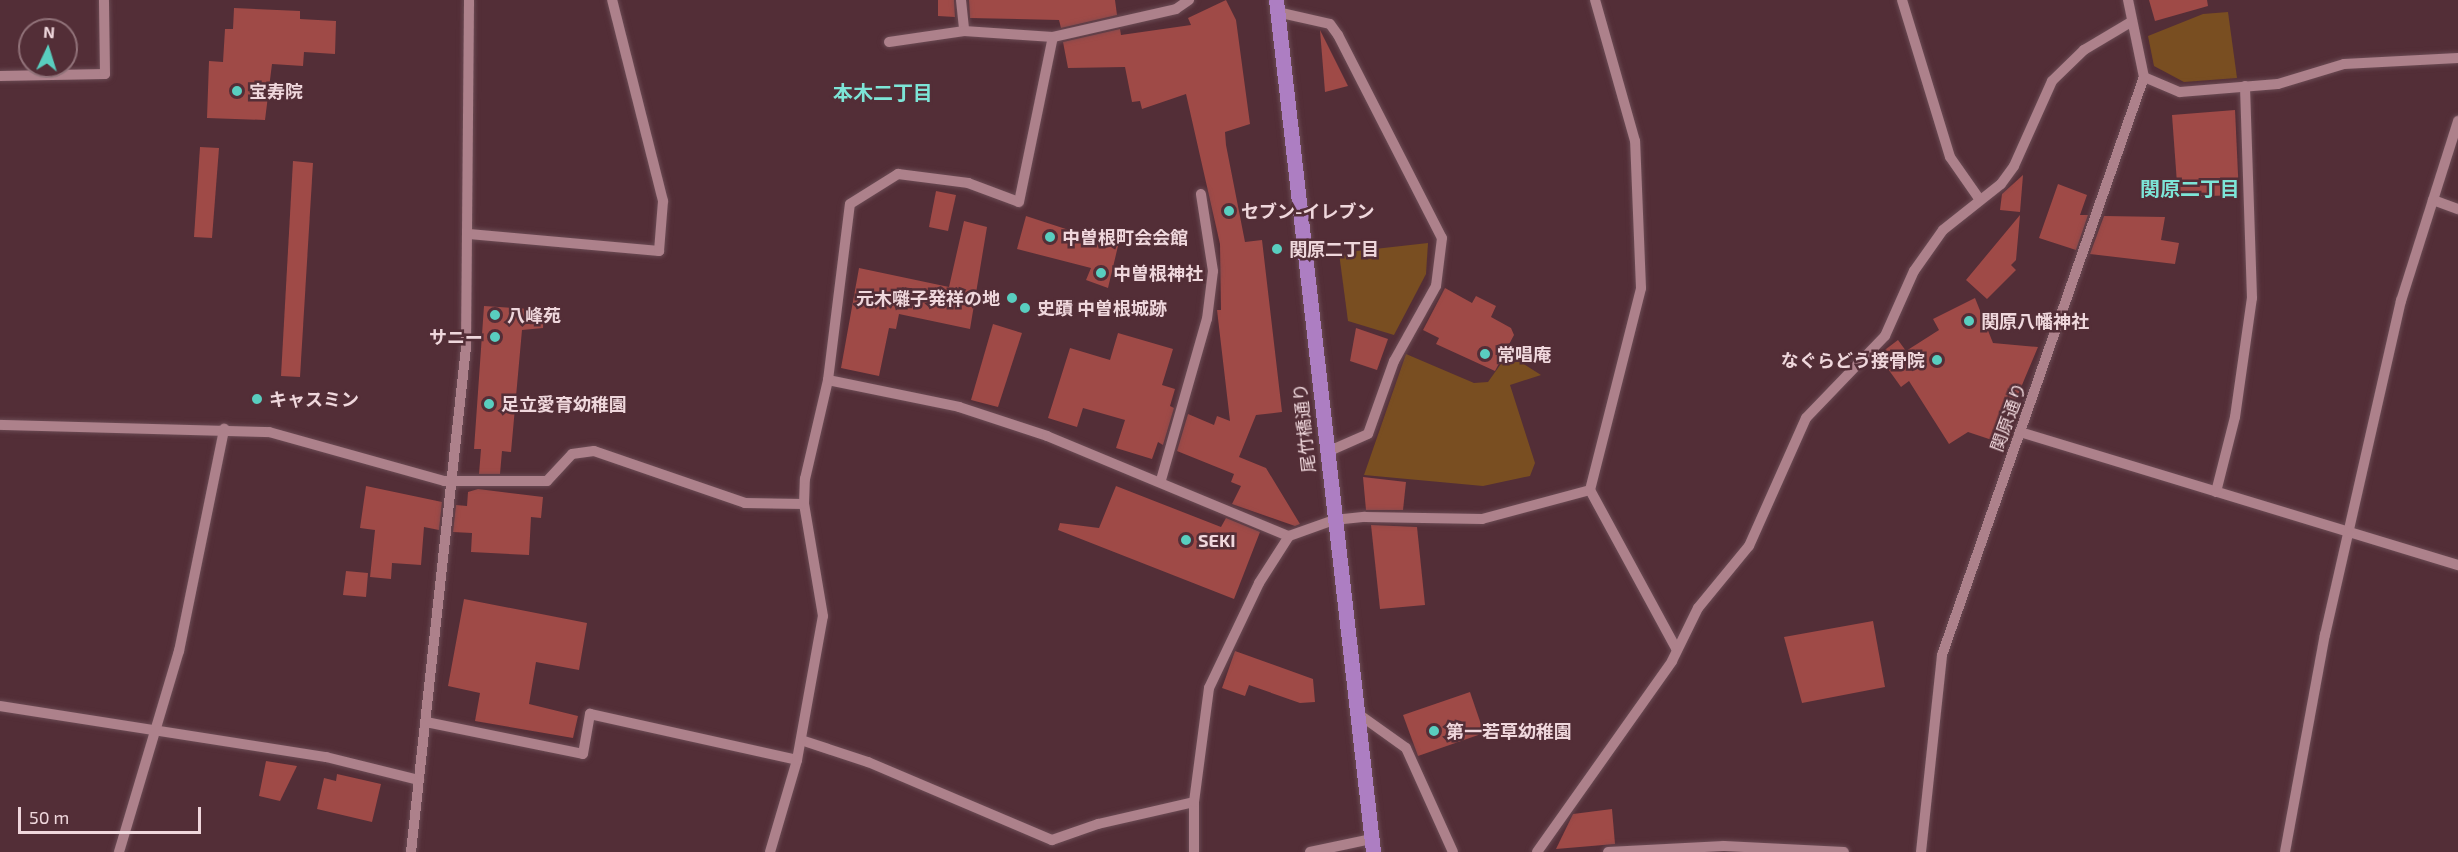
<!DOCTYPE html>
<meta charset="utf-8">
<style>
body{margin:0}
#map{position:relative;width:2458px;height:852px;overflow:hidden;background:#532e37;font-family:"Exo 2","Noto Sans JP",sans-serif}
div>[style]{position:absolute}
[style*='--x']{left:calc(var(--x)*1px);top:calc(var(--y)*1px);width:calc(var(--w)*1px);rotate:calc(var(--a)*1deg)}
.green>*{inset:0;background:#794e21}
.building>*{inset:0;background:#9f4a47}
.roads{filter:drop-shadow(0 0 2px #6b4b54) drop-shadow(0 0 2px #6b4b54)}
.minor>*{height:10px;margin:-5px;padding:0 5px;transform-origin:5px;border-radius:5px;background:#ad818b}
.major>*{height:15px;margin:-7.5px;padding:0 7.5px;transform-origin:7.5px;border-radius:7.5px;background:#ad7ec2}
.dots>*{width:16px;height:16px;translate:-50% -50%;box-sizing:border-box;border:3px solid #532e37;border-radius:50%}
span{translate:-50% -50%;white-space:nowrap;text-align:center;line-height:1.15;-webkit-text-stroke:5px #532e37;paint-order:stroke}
.poi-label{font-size:18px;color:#efd7dc;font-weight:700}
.left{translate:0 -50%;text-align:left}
.right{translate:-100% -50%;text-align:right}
.street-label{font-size:18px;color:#efd7dc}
.neighbourhood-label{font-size:20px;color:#7de5d7;font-weight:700}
.north{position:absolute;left:18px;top:18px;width:60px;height:60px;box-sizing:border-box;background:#532e37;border:2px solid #917279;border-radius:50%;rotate:4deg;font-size:16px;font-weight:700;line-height:24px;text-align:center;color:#efd7dc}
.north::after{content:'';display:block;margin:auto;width:21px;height:27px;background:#59cebf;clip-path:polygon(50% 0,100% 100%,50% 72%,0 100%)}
.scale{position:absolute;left:18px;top:807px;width:183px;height:27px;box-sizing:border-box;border:3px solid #efd7dc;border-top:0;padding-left:8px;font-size:18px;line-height:21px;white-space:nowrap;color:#efd7dc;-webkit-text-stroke:4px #532e37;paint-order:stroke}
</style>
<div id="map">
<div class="green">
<i style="clip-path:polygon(2228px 12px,2237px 78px,2184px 82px,2154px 66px,2148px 36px,2203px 14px)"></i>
<i style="clip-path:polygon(1428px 243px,1426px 274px,1394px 335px,1348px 321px,1339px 253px)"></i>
<i style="clip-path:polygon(1406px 354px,1474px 383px,1488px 382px,1508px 354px,1541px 375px,1510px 385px,1535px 463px,1530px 476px,1483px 486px,1364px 475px)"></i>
</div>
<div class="building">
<i style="clip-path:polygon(938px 0,954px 0,955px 17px,938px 16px)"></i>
<i style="clip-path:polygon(969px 0,1115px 0,1117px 15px,1061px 28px,1059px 20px,970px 18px)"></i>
<i style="clip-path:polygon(1226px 0,1236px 20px,1250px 124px,1225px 132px,1226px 145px,1245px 242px,1262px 240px,1282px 412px,1256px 415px,1239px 457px,1266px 468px,1300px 524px,1295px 526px,1232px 504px,1241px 486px,1231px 482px,1234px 474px,1177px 451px,1188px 414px,1214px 425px,1217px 416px,1230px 421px,1217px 310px,1221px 310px,1220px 244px,1186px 94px,1142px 109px,1140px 101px,1132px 102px,1125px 67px,1068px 68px,1063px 42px,1120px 29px,1121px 35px,1191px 25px,1188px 18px)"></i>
<i style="clip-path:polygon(2149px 0,2207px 0,2208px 6px,2155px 21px)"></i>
<i style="clip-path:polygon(234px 8px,300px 11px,300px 19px,336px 21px,335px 54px,304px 52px,303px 66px,272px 64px,265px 120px,207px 118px,209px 61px,223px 62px,225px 29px,233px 29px)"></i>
<i style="clip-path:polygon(1320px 30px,1348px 86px,1325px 92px)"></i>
<i style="clip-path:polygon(2235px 110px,2239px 195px,2178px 197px,2172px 115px)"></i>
<i style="clip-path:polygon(200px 147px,219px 148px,212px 238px,194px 237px)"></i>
<i style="clip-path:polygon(293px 161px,313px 163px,300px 377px,281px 376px)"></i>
<i style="clip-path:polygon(2023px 175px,2020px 212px,2000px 210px,2002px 194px)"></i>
<i style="clip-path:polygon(2058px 184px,2087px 195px,2080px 215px,2088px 215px,2076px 250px,2039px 238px)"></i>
<i style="clip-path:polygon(936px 191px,956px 195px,948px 231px,929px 227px)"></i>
<i style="clip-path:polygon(2020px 215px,2016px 260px,2011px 265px,2016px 270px,1987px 299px,1966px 280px)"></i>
<i style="clip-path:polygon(1026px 216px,1118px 246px,1108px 288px,1086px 280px,1091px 268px,1017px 249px)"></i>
<i style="clip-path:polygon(2104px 216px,2165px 217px,2161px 240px,2179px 243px,2175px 264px,2090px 254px)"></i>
<i style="clip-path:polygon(964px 221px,987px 227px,970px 329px,899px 314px,896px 329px,889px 328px,879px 376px,841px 368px,859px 268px,949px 287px)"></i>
<i style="clip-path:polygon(1445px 288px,1472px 303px,1476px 296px,1496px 306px,1491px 317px,1511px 328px,1514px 335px,1495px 371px,1436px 344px,1439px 338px,1423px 330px)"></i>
<i style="clip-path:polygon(1975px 298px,1993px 343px,2038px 347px,1998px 442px,1968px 432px,1949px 444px,1909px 381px,1901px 387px,1878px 355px,1898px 340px,1906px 351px,1939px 330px,1933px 319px)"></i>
<i style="clip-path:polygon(484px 306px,544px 310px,543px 328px,522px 330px,511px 452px,502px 451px,500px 474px,479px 474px,481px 449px,474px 449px)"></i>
<i style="clip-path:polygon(993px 324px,1022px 333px,998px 407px,971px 400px)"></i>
<i style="clip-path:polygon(1356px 328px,1388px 339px,1377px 370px,1350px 361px)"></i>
<i style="clip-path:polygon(1118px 333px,1173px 349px,1162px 385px,1175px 389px,1170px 406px,1174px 408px,1163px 445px,1158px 442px,1152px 459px,1116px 448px,1125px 420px,1083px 408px,1077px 427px,1048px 418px,1070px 348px,1110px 360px)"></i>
<i style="clip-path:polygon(1363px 477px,1406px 482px,1403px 510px,1366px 510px)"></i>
<i style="clip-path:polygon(366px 486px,442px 502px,439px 530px,424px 527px,421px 565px,392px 563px,391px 579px,370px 577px,375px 530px,360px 528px)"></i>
<i style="clip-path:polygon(1116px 486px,1221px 527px,1226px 518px,1260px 532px,1234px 599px,1058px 530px,1060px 523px,1099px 528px)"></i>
<i style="clip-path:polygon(478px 489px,543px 497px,541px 518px,531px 517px,529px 555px,471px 552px,472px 533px,453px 532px,456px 505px,467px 506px,468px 492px)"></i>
<i style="clip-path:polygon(1371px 525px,1417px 527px,1425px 605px,1380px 609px)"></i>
<i style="clip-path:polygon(346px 571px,368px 573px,366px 597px,343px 595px)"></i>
<i style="clip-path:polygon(464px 599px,587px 623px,579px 670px,536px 662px,529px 704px,578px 716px,573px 738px,475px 721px,480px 693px,448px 686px)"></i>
<i style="clip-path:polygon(1873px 621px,1885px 687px,1802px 703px,1784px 637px)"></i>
<i style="clip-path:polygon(1235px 651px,1313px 679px,1315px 702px,1300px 703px,1249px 685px,1245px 696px,1222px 688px)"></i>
<i style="clip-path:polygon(1470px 692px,1484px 733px,1418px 756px,1403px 715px)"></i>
<i style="clip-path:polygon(266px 761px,297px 766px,280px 801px,259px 796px)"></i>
<i style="clip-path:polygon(337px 774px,381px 784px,372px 822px,317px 809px,324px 778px,336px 781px)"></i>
<i style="clip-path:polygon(1612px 809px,1615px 844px,1556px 849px,1573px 814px)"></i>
</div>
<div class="roads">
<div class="minor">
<i style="--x:961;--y:0;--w:31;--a:84"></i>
<i style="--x:1902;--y:0;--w:164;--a:73"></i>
<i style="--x:1950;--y:157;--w:52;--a:55.1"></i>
<i style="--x:1277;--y:12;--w:54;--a:12.8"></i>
<i style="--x:1330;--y:24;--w:14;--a:54"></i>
<i style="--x:1338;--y:35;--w:228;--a:62.9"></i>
<i style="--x:1442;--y:238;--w:48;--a:97.1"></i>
<i style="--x:1436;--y:286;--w:86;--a:119.2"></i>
<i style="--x:1394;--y:361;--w:77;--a:109.6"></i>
<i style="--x:1368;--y:434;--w:45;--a:156.3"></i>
<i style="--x:889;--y:42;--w:76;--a:-8.3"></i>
<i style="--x:964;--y:31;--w:89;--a:3.9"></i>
<i style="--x:1053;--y:37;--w:126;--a:-12.8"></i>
<i style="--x:1176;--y:9;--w:16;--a:-35"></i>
<i style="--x:0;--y:76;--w:105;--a:-1.1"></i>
<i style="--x:105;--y:74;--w:74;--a:-90.8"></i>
<i style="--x:2144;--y:77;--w:39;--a:23"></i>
<i style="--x:2180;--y:92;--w:98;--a:-4.7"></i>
<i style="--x:2278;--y:84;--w:69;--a:-16.9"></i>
<i style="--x:2344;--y:64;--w:114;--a:-3"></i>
<i style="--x:2433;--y:200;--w:27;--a:20"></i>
<i style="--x:469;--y:234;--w:191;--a:5.1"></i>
<i style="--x:659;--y:251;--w:50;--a:-85.4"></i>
<i style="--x:663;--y:201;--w:207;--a:-104.2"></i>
<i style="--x:828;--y:380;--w:134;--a:11.6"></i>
<i style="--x:959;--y:407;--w:93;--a:18.2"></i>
<i style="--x:1047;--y:436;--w:262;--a:22.5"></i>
<i style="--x:1289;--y:536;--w:48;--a:-19.6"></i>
<i style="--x:1334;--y:520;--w:31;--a:-6"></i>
<i style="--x:1365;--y:517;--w:117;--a:1"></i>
<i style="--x:1482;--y:519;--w:112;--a:-15"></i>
<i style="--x:1590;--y:490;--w:208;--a:-75.8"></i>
<i style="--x:1641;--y:288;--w:147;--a:-92.3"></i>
<i style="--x:1635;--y:141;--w:147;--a:-105.8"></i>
<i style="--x:0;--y:425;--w:269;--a:1.5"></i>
<i style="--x:269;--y:432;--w:182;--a:15.6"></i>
<i style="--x:444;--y:481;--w:103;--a:0"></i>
<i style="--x:547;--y:481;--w:37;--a:-47"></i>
<i style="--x:572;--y:454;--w:22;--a:-8"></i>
<i style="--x:594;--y:451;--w:160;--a:19"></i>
<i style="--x:745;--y:503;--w:59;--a:1"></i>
<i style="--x:2020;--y:432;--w:458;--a:16.9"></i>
<i style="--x:1161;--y:480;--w:167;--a:-74.1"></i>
<i style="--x:1207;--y:319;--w:48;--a:-82.9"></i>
<i style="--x:1213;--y:271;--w:78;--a:-98.9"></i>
<i style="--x:1590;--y:490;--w:182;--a:61.5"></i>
<i style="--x:2216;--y:492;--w:77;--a:-75.8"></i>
<i style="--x:2235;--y:417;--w:120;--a:-81.9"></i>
<i style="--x:2252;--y:298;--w:212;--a:-91.9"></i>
<i style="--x:0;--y:706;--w:330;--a:8.9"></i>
<i style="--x:326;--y:757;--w:96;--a:13.9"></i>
<i style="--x:1357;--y:713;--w:60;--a:35.5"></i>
<i style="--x:1406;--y:748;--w:114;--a:65.7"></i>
<i style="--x:426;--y:722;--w:160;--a:11.5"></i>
<i style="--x:583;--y:754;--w:41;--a:-80.1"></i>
<i style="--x:590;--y:714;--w:212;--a:12.5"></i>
<i style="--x:801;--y:740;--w:71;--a:18.2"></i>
<i style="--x:868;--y:762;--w:200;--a:23"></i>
<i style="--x:1052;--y:840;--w:49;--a:-19.2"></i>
<i style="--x:1098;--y:824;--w:98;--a:-12.9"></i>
<i style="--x:119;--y:852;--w:210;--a:-73.4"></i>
<i style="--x:179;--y:651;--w:227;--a:-78.5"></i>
<i style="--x:411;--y:852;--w:508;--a:-83.78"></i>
<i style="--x:466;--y:347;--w:347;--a:-89.5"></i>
<i style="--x:770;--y:852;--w:96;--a:-73.6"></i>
<i style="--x:797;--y:760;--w:146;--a:-79.8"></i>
<i style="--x:823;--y:616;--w:114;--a:-99.6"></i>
<i style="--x:804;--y:504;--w:25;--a:-88"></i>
<i style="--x:805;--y:479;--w:102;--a:-76.9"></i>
<i style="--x:828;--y:380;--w:177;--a:-82.9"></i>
<i style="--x:850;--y:204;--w:57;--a:-32"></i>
<i style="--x:898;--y:174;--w:71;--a:7.3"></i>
<i style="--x:968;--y:183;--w:54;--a:20.4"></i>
<i style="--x:1019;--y:202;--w:168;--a:-78.4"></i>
<i style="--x:1194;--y:852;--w:50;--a:-90"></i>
<i style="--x:1194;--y:802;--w:115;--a:-82.5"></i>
<i style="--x:1209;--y:688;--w:116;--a:-64.5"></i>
<i style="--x:1259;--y:583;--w:56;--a:-57.4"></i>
<i style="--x:1310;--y:852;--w:62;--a:-12"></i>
<i style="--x:1537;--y:852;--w:234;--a:-54.7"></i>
<i style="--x:1672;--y:661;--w:59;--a:-63.9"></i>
<i style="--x:1698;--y:608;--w:80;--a:-50.6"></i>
<i style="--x:1749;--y:546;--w:140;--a:-66"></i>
<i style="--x:1806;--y:418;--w:114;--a:-46.1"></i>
<i style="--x:1885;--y:336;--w:71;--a:-66"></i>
<i style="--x:1914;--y:271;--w:50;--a:-54.7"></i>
<i style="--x:1943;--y:230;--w:74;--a:-38.4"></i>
<i style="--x:2001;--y:184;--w:22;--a:-54"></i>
<i style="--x:2014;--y:166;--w:93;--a:-65.9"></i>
<i style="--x:2052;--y:81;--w:45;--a:-44.1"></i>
<i style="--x:2084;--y:50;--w:55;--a:-30.8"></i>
<i style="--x:1608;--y:852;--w:116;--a:-3"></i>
<i style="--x:1724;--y:846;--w:120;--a:2.9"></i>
<i style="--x:1921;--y:852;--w:198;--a:-83.9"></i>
<i style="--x:1942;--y:655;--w:612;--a:-70.74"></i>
<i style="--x:2144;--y:77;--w:79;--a:-101.7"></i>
<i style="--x:2285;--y:852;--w:221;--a:-79.6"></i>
<i style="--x:2325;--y:635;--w:343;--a:-77.2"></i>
<i style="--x:2401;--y:301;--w:189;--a:-72.4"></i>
</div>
<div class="major">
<i style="--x:1276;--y:0;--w:858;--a:83.5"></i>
</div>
</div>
<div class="dots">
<i style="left:237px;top:91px;background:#59cebf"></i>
<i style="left:1229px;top:211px;background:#59cebf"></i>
<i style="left:1050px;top:237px;background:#59cebf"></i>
<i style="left:1277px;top:249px;background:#59cebf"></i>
<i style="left:1101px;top:273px;background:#59cebf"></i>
<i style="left:1012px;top:298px;background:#59cebf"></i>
<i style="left:1025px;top:308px;background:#59cebf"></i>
<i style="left:495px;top:315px;background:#59cebf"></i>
<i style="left:1969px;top:321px;background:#59cebf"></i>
<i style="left:495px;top:337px;background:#59cebf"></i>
<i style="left:1485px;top:354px;background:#59cebf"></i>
<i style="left:1937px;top:360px;background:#59cebf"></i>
<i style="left:257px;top:399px;background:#59cebf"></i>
<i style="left:489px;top:404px;background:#59cebf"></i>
<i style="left:1186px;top:540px;background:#59cebf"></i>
<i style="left:1434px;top:731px;background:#59cebf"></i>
</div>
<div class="poi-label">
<span class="left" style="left:249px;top:91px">宝寿院</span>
<span class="left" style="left:1241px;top:211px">セブン-イレブン</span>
<span class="left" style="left:1062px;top:237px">中曽根町会会館</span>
<span class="left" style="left:1289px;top:249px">関原二丁目</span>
<span class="left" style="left:1113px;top:273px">中曽根神社</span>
<span class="right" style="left:1000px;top:298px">元木囃子発祥の地</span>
<span class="left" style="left:1037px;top:308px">史蹟 中曽根城跡</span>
<span class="left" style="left:507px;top:315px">八峰苑</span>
<span class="left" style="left:1981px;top:321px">関原八幡神社</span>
<span class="right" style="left:483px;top:337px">サニー</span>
<span class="left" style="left:1497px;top:354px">常唱庵</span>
<span class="right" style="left:1925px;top:360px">なぐらどう接骨院</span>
<span class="left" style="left:269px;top:399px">キャスミン</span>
<span class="left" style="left:501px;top:404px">足立愛育幼稚園</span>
<span class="left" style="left:1198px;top:540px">SEKI</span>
<span class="left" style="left:1446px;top:731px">第一若草幼稚園</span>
</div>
<div class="street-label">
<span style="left:2008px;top:417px;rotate:-70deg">関原通り</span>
<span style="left:1304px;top:428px;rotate:-96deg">尾竹橋通り</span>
</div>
<div class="neighbourhood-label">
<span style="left:883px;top:92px">本木二丁目</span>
<span style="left:2190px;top:188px">関原二丁目</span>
</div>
<div class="north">N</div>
<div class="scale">50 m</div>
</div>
